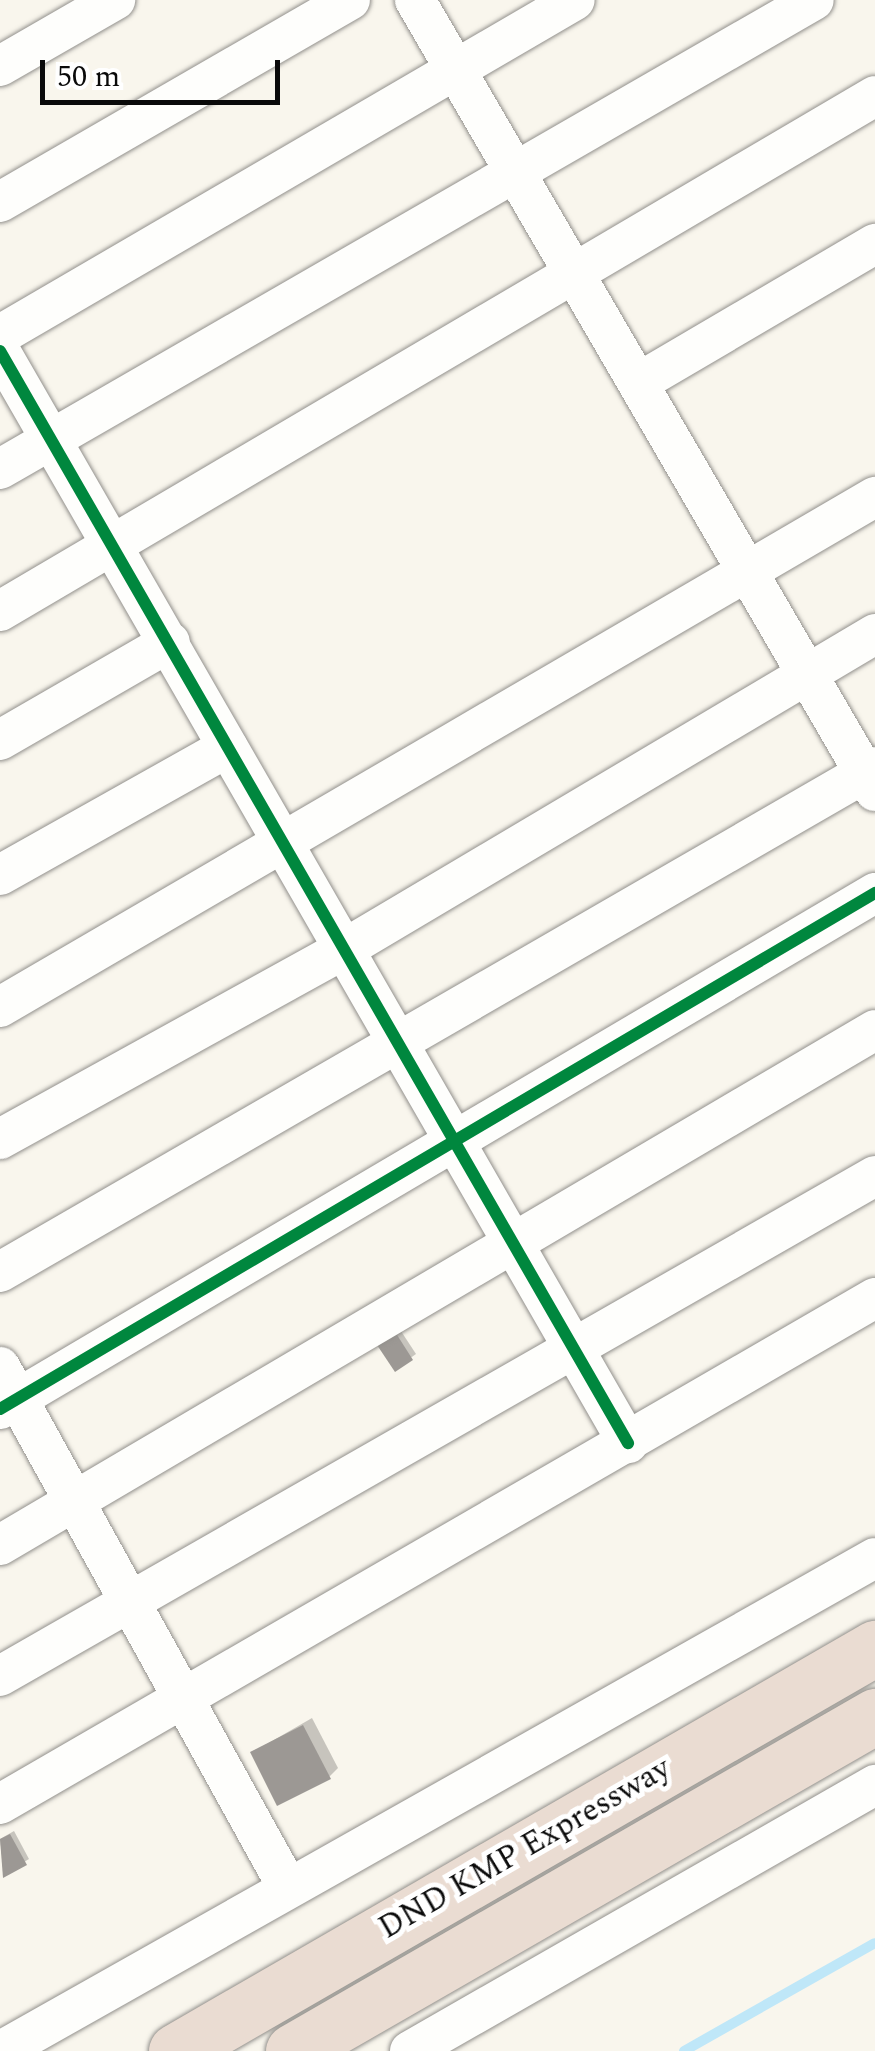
<!DOCTYPE html>
<style>
body{margin:0}
#map{position:relative;width:875px;height:2051px;overflow:hidden;background:#f9f6ed;font-family:Spectral,serif}
div>[style]{position:absolute}
[style*='--x']{left:calc(var(--x)*1px);top:calc(var(--y)*1px);width:calc(var(--w)*1px);rotate:calc(var(--a)*1deg)}
.shadow>*{inset:0;background:#0003}
.stream>*{height:10px;margin:-5px;padding:0 5px;transform-origin:5px;border-radius:5px;background:#bfe7f8}
.building>*{inset:0;background:#9c9894}
.roads{filter:drop-shadow(0 0 2px #92908c) drop-shadow(0 0 2px #92908c)}
.minor>*{height:40px;margin:-20px;padding:0 20px;transform-origin:20px;border-radius:20px;background:#fefefc}
.highway>*{height:55px;margin:-27.5px;padding:0 27.5px;transform-origin:27.5px;border-radius:27.5px;background:#eadcd2}
.cycleway>*{height:12px;margin:-6px;padding:0 6px;transform-origin:6px;border-radius:6px;background:#00873e}
span{translate:-50% -50%;white-space:nowrap;text-align:center;line-height:1.15;-webkit-text-stroke:10px #fff;paint-order:stroke}
.street-label{font-size:32px;color:#0a0a0a}
.scale{position:absolute;left:40px;top:60px;width:240px;height:45px;box-sizing:border-box;border:5px solid #0a0a0a;border-top:0;padding-left:12px;font-size:30px;line-height:35px;white-space:nowrap;color:#0a0a0a;-webkit-text-stroke:8px #fff;paint-order:stroke}
</style>
<div id="map">
<div class="shadow">
<i style="clip-path:polygon(397px 1325px,416px 1354px,395px 1369px)"></i>
<i style="clip-path:polygon(312px 1718px,338px 1768px,329px 1777px,253px 1752px)"></i>
<i style="clip-path:polygon(14px 1831px,29px 1859px,4px 1874px,0 1839px)"></i>
</div>
<div class="stream">
<i style="--x:684;--y:2051;--w:219;--a:-29.5"></i>
</div>
<div class="building">
<i style="clip-path:polygon(392px 1327px,413px 1360px,395px 1372px,373px 1339px)"></i>
<i style="clip-path:polygon(303px 1725px,331px 1779px,277px 1806px,250px 1752px)"></i>
<i style="clip-path:polygon(10px 1834px,27px 1865px,3px 1878px,0 1839px)"></i>
</div>
<div class="roads">
<div class="minor">
<i style="--x:415;--y:0;--w:915;--a:59.82"></i>
<i style="--x:0;--y:66;--w:133;--a:-29.9"></i>
<i style="--x:0;--y:202;--w:404;--a:-30"></i>
<i style="--x:0;--y:335;--w:665;--a:-30.23"></i>
<i style="--x:0;--y:351;--w:1260;--a:60.1"></i>
<i style="--x:638;--y:383;--w:275;--a:-30.4"></i>
<i style="--x:0;--y:469;--w:939;--a:-29.95"></i>
<i style="--x:0;--y:611;--w:1015;--a:-30.48"></i>
<i style="--x:0;--y:740;--w:196;--a:-30"></i>
<i style="--x:0;--y:875;--w:261;--a:-29.3"></i>
<i style="--x:0;--y:1007;--w:1013;--a:-30.24"></i>
<i style="--x:0;--y:1139;--w:395;--a:-28.9"></i>
<i style="--x:346;--y:948;--w:615;--a:-30.69"></i>
<i style="--x:0;--y:1272;--w:1010;--a:-29.99"></i>
<i style="--x:0;--y:1367;--w:593;--a:61.06"></i>
<i style="--x:0;--y:1409;--w:1016;--a:-30.53"></i>
<i style="--x:0;--y:1545;--w:1015;--a:-30.48"></i>
<i style="--x:0;--y:1676;--w:1008;--a:-29.74"></i>
<i style="--x:0;--y:1804;--w:1011;--a:-30.04"></i>
<i style="--x:1;--y:2051;--w:1003;--a:-29.43"></i>
<i style="--x:410;--y:2051;--w:536;--a:-29.77"></i>
</div>
<div class="highway">
<i style="--x:176;--y:2051;--w:807;--a:-29.97"></i>
<i style="--x:293;--y:2051;--w:672;--a:-29.92"></i>
</div>
</div>
<div class="cycleway">
<i style="--x:0;--y:351;--w:1260;--a:60.1"></i>
<i style="--x:0;--y:1409;--w:1016;--a:-30.53"></i>
</div>
<div class="street-label">
<span style="left:525px;top:1849px;rotate:-30deg">DND KMP Expressway</span>
</div>
<div class="scale">50 m</div>
</div>
